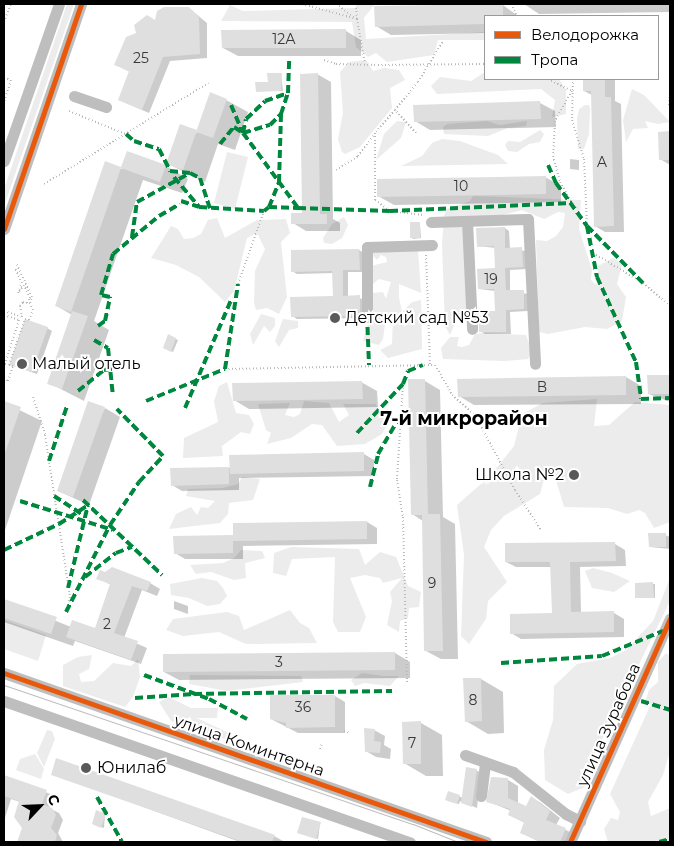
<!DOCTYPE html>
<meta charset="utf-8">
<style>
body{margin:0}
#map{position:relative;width:674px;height:846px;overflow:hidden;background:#fff;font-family:Montserrat,sans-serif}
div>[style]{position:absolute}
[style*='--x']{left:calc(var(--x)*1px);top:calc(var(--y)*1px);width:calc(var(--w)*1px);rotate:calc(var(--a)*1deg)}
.green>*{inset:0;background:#ececec}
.shadow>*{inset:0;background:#0003}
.building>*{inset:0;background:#dfdfdf}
.path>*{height:2px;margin-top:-1px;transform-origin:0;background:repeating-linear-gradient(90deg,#b9b9b9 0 1px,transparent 0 3.5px)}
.minor>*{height:11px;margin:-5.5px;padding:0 5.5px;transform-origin:5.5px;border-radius:5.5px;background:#bebebe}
.tram>*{height:1px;margin:-0.5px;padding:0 0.5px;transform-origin:0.5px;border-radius:0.5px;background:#bebebe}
.quiet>*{height:4px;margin-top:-2px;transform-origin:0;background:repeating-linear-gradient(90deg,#00873e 0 8px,transparent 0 12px)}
.cycleway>*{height:5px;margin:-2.5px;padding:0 2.5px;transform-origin:2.5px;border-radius:2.5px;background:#e8590c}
.dots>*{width:14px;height:14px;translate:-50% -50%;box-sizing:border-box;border:2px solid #fff;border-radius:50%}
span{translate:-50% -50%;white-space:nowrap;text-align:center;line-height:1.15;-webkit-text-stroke:4px #fff;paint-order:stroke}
.number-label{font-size:14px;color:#383838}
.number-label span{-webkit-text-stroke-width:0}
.poi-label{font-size:16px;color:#000}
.left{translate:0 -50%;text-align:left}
.right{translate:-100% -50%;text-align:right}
.street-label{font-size:16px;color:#000}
.quarter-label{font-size:19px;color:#000;font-weight:700}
.frame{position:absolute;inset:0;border:5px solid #000;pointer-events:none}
.legend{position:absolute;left:484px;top:15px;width:175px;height:65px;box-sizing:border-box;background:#fff;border:1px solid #999;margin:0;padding:6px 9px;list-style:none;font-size:15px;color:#000}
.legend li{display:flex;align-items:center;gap:10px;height:25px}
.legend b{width:25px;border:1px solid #999}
.north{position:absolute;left:15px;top:781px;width:50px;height:50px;-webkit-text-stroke:4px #fff;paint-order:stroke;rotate:65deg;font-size:14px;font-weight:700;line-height:20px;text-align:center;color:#000}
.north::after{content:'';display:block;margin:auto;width:18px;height:22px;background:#000;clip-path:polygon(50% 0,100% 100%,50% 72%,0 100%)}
</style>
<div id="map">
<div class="green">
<i style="clip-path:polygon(67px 4px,74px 4px,4px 206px,4px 189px)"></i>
<i style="clip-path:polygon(357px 4px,375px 4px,364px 18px,366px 39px,485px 32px,485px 40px,438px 40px,434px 55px,387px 62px,376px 53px,368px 57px,356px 47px,352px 22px,221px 21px,230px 5px,243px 11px,355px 8px)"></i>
<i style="clip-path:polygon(366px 60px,373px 71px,384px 68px,399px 70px,405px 80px,390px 88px,392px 108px,360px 147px,345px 154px,342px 152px,338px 139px,343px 113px,340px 72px,349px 62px)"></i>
<i style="clip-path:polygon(485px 72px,485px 79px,559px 79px,566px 90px,566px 114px,552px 117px,555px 100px,541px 89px,437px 94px,431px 86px,440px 77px,471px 81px)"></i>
<i style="clip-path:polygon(632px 89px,644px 95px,670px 122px,658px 124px,645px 121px,648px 128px,633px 129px,626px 142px,623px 120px)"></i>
<i style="clip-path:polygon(585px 105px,589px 105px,590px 109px,589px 134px,584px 149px,578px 149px,577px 119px,579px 109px)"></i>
<i style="clip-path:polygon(397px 121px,406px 122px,401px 138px,376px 160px,384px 134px)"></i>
<i style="clip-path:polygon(487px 121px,500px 125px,527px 121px,526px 126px,508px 128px,488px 136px,444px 134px,443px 127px,447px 124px)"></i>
<i style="clip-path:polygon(540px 130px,544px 134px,540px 142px,529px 144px,517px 152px,508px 151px,505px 145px,508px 141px,520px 142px)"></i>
<i style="clip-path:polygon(442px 139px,460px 141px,498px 155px,508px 164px,401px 166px,422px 156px,432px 143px)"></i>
<i style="clip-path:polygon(227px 152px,248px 157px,235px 209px,214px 203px)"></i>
<i style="clip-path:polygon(473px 196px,581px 200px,579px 229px,592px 270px,591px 280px,595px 284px,598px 283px,598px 266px,613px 258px,622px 264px,617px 284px,626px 297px,622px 321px,607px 329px,585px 327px,548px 334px,539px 332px,536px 240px,547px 241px,556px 236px,563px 227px,565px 213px,558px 212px,544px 219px,522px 210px,499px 216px,470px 216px,467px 311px,458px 316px,450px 335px,445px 326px,442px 244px,444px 216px,446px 209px,470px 201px)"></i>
<i style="clip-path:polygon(344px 217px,348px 225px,342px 238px,332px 244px,324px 243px,323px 238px,332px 224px)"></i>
<i style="clip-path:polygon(217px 218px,225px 238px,257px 220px,286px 219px,290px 233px,281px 242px,287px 297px,279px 314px,267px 308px,256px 310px,254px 303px,255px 271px,265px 249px,257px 233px,247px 238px,234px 291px,225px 302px,199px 277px,176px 265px,151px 258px,171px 226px,178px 229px,184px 239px,193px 238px,201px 234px,208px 220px)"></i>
<i style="clip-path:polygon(418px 250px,421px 293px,399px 284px,399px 297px,402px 312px,412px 302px,421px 300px,422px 349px,388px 358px,380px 350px,392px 344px,393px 316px,386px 317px,383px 339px,379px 345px,363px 341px,372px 311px,372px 293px,383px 292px,386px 299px,391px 282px,379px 279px,373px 284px,369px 277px,371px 266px,387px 262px,386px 257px,381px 255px,377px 260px,370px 252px)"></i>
<i style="clip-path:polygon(261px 314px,275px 318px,275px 326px,270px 332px,264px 326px,253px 345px,250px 334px)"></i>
<i style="clip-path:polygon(283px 319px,298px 321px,298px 328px,289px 330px,279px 347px,275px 341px)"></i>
<i style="clip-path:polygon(482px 333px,526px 335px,532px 352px,528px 359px,505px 361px,443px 359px,441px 348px,450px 337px,459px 337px,457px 346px,462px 347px,469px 345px,475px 334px)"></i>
<i style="clip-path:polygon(227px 382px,236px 413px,249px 415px,254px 424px,250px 434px,241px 432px,222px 446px,223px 456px,183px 458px,184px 438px,218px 422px,214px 401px,219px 386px)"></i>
<i style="clip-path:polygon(597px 399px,594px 426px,609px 425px,635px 402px,670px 405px,670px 522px,654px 528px,645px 513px,639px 510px,627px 514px,608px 508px,564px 507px,555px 477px,544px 479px,540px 494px,504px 516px,491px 530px,484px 547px,507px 582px,488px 601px,486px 619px,469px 644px,461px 636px,464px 555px,457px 505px,490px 476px,514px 446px,522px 414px,543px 403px)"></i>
<i style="clip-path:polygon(304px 401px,329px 403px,339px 422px,349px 415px,343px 404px,376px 404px,379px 414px,389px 414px,388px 423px,382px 434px,365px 444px,337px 446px,322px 425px,312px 424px,291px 438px,267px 444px,271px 433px,266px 430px,258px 404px,290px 403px,285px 415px,294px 417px,300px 414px)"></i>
<i style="clip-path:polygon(242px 477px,260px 479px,253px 500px,229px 503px,228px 514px,220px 523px,169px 529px,176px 514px,191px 507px,197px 515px,201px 507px,208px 508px,215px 501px,186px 496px,188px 489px,223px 488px,238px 484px)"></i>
<i style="clip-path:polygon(291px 547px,359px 549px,365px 565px,380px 552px,396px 557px,408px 586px,421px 592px,419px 607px,409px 608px,408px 618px,400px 621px,399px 632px,387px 625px,392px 601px,390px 592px,402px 578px,383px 583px,380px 578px,365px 575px,350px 578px,366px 617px,360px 632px,338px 632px,333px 622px,335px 557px,292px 559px,286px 576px,273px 573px,274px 553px)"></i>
<i style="clip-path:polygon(241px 550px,262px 551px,265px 558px,245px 563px,246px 578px,234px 580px,211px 572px,196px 574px,190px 565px,223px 563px,234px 558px)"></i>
<i style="clip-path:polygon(593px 568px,612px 573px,630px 581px,614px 592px,592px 588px,585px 571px)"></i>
<i style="clip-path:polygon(202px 578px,217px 581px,223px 588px,227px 596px,220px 604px,207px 606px,189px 598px,171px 595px,170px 584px)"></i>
<i style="clip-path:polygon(670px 578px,670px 601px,595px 754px,585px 787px,568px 794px,545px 780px,544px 750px,553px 720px,554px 686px,577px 664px,610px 658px,626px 650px,653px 621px)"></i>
<i style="clip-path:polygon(290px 610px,300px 623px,309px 628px,317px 643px,246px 644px,219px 632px,183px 636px,166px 630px,173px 619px,227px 612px,239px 616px,244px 630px)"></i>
<i style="clip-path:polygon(4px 620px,46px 635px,38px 661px,4px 649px)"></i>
<i style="clip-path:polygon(666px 653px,670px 656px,670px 751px,663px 775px,648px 802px,651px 816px,670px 808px,670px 842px,608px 842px,604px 829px,611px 818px,618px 820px,620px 812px,610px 794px,651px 704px,645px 702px,649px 690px,658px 682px,658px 662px)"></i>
<i style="clip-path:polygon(92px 655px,89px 669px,79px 674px,81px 682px,94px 681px,113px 663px,131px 666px,138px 659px,140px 677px,133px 697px,125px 707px,63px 686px,63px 665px,78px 657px)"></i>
<i style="clip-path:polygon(362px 673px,383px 676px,399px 676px,390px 686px,364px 683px,355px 686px,351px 680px)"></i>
<i style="clip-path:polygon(190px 675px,301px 676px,303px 682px,227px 691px,189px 684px)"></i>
<i style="clip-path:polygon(169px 697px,191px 708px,218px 708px,217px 718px,197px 718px,229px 733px,228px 739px,201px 735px,189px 725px,171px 721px,159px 702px)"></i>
<i style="clip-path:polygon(47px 730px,52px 731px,55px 739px,44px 767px,37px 753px)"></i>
<i style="clip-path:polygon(35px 754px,44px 769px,41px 779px,16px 770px,20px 759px)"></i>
</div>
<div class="shadow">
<i style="clip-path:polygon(524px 4px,670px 4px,670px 12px,539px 14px)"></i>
<i style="clip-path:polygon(503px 5px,518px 16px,485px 16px,485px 33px,391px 35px,376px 26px,375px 7px)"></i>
<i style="clip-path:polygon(189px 8px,207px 23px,207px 58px,170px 61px,149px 113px,119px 100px,130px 72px,116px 65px,156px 22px)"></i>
<i style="clip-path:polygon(346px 31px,361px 40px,361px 56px,238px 56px,223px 48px)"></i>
<i style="clip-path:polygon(281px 74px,283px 91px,257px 91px,269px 83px)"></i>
<i style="clip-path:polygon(317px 74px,331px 82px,333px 219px,340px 223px,340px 231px,306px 231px,293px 223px,304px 215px)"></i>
<i style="clip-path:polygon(584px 79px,615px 79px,615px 101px,621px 104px,624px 232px,605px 232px,595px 226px,592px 95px,584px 91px)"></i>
<i style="clip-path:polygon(226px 100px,248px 112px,235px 150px,218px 144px,205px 182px,168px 164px)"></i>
<i style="clip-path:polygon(540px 103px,555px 111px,556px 127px,430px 130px,415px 121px)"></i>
<i style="clip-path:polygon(659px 133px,670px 133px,670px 170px,670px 165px,660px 159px)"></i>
<i style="clip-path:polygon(127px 153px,166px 166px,188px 179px,182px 193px,143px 180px,94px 321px,109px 330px,84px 401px,49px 383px,72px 315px,57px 306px,106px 163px,122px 169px)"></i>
<i style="clip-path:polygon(570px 159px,579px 160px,579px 170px,570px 169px)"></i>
<i style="clip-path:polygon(545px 177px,561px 186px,561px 202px,394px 205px,378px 196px)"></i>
<i style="clip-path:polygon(420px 224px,421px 238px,413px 239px,411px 237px)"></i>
<i style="clip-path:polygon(505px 228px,509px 231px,510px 249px,526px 251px,527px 269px,510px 270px,510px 291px,528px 294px,528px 311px,510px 312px,511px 334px,485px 334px,480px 331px,496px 312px,495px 291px,479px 289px,496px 269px,496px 248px,478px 246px)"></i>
<i style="clip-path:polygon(359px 250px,364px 253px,364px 272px,348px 272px,348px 297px,364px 299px,364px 318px,297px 319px,292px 316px,334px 298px,334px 273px,297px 274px,292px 271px)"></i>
<i style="clip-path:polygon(47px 328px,52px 331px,37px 374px,16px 367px)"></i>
<i style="clip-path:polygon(168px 336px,178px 340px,173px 352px,164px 348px)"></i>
<i style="clip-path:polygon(649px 376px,670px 376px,670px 402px,649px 394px)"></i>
<i style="clip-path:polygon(626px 377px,641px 386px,641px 404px,474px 405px,459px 396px)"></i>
<i style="clip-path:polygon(410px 380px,425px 381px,440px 390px,443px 517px,455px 524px,458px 659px,441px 659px,426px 651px,423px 521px,412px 514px)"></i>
<i style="clip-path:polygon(361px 382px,377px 391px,378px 407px,249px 409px,234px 400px)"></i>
<i style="clip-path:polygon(5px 403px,42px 421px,4px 533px,4px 407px)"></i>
<i style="clip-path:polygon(105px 408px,120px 417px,89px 505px,58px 491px)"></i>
<i style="clip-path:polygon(364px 454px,374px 460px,374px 476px,239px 478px,239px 490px,182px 491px,172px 485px,228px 468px)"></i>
<i style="clip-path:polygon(367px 522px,377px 528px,377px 544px,243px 546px,243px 559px,185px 559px,175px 553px,234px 537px,234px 524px)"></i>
<i style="clip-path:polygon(665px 535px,670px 537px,670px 549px,650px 547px)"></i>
<i style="clip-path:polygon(615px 544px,625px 550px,626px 566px,580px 567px,581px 613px,614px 613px,624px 619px,624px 637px,521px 639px,511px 633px,553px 614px,552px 567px,516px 567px,506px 562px)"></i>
<i style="clip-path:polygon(98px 578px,150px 583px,160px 589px,157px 596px,142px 590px,124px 638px,147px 648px,141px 664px,75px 641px,73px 646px,4px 622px,4px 600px,71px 627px,96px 630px,111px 585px)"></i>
<i style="clip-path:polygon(636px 584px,655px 584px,655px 598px,636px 597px)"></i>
<i style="clip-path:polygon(174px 601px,188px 606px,188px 614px,174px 609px)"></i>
<i style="clip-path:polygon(395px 653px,410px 662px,410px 678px,179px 680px,164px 672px)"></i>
<i style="clip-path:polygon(481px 679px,503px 692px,504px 733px,488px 734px,466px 721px,464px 680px)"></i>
<i style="clip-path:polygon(335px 696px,345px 702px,345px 733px,298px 733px,271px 719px)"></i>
<i style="clip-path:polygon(421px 723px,442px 735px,443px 776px,426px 776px,404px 763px)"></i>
<i style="clip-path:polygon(374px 730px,385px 736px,384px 745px,391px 749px,390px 759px,376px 757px,366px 751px)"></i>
<i style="clip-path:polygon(476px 770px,481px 773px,477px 808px,460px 801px,459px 804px,448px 801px,449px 792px,463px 798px)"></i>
<i style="clip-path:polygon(52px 774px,274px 836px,285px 842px,240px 842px)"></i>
<i style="clip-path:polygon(4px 776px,53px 795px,49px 808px,59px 813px,63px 820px,58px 833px,63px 842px,19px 842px,24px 828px,20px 802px,11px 799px,4px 821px)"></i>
<i style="clip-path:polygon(492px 778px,508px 780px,518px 786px,518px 804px,527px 808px,531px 797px,541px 803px,560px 818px,556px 825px,576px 835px,573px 842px,540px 842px,521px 833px,525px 823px,509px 815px,511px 811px,487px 801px)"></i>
<i style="clip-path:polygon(105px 815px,104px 828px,95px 825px)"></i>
<i style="clip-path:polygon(320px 824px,318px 839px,301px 833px)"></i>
</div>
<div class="building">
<i style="clip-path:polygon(503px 4px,503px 16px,485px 16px,485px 24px,375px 27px,374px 6px)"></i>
<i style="clip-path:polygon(164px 7px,189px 7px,199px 17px,200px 54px,163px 57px,142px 110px,118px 100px,129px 71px,114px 65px,126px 37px,136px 33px,134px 25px,147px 15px,155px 20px,157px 11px)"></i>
<i style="clip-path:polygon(346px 29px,346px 48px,222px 48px,221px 30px)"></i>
<i style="clip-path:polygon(267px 73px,282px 73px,281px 91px,256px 92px,255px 82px,268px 82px)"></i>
<i style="clip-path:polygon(318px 73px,320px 214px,327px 214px,327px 224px,291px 224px,291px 213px,302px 213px,300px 74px)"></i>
<i style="clip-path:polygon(583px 79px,605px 79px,605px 97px,611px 97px,614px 226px,594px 227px,591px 91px,583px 91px)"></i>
<i style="clip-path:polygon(210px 92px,227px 99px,213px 138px,196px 132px)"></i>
<i style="clip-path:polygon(540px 101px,541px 119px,414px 122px,413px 105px)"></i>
<i style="clip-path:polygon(180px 124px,197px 130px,183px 170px,166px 164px)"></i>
<i style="clip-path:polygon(670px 131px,670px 160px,659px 160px,658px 132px)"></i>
<i style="clip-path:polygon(127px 151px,166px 165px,160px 182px,121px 168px,71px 312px,55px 306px,105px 161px,121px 167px)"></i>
<i style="clip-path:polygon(546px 176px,546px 194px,377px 197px,377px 179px)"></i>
<i style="clip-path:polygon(410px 222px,420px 222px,420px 238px,410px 238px)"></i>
<i style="clip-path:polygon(505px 227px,505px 248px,522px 247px,523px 267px,505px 268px,506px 290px,524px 290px,524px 309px,506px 310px,506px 332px,479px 332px,479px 311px,495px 311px,494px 289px,478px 289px,477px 269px,495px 268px,494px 246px,477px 247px,476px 228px)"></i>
<i style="clip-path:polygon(359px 249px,360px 270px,343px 270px,343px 296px,360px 295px,360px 316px,291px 317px,290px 297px,333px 296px,332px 271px,291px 272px,291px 250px)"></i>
<i style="clip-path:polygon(72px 311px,88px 316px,62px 389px,47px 384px)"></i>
<i style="clip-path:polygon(25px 319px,48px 327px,32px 372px,9px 365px)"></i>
<i style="clip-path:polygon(168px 334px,176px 338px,171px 352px,163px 348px)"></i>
<i style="clip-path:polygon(647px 375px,670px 375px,670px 394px,648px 394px)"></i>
<i style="clip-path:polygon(626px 376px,626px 395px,458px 397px,457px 379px)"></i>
<i style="clip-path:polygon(408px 379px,425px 379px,428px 514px,440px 514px,443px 651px,424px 651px,422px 515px,411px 515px)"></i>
<i style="clip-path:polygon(362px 381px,363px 399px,233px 401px,232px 383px)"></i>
<i style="clip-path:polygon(4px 401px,21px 407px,5px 453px,4px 453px)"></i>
<i style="clip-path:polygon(88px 401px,105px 407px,73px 497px,57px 491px)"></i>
<i style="clip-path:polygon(364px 452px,364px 471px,230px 474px,229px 455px)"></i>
<i style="clip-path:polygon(229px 467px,229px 484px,171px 486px,170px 468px)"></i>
<i style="clip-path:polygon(367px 521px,367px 539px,233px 541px,233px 553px,174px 554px,173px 536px,233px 535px,233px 523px)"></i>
<i style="clip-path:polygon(648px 533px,666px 533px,666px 547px,649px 547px)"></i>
<i style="clip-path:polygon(615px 542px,616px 561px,570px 562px,571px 612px,614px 611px,614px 632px,510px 634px,510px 614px,552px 613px,550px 562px,505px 562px,505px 543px)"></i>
<i style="clip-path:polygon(112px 567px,151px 582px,147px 591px,132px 586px,114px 633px,138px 641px,131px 660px,66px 637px,72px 620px,95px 628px,110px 584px,96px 579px,100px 570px,105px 572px)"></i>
<i style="clip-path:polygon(653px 582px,654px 598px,635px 598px,635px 583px)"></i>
<i style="clip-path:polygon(4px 599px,57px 617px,51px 634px,4px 618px)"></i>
<i style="clip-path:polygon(395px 652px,395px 670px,163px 672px,163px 654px)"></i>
<i style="clip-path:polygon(463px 678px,481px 678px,482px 721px,465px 722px)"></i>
<i style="clip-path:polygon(270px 695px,335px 695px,335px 727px,286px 728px,286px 723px,270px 719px)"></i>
<i style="clip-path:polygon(421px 721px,421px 764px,403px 764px,402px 722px)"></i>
<i style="clip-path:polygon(364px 728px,375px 729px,374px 741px,381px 742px,380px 753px,365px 752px)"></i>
<i style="clip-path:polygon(56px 758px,275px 835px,272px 842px,243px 842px,51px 775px)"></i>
<i style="clip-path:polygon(466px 767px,477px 769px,472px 807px,461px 803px)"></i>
<i style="clip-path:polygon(4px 775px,47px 790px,42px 804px,52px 808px,56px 815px,51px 828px,57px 835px,55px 842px,17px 842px,22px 828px,14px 817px,19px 801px,4px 796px)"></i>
<i style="clip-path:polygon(491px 777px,508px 778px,508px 798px,526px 806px,531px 796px,550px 811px,546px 820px,566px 828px,560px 842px,541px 842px,520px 833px,524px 822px,508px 815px,510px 809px,486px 802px)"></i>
<i style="clip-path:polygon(448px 791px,460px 795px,457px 804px,445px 800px)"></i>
<i style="clip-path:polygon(96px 810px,106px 814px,101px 828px,92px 824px)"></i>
<i style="clip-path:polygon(302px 817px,321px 822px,316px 839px,297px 833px)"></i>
</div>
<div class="path">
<i style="--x:302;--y:4;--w:57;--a:15.3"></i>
<i style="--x:357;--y:19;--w:15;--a:-94"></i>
<i style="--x:336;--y:4;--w:26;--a:36"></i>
<i style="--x:357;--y:19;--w:46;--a:79.9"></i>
<i style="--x:511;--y:4;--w:13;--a:63"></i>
<i style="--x:4;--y:22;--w:19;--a:-69"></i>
<i style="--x:670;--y:32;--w:52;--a:90"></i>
<i style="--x:324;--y:60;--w:13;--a:18"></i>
<i style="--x:336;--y:64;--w:42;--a:1.4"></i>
<i style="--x:378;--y:65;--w:107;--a:-0.5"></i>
<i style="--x:4;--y:78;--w:7;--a:16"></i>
<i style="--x:11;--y:80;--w:22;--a:108"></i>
<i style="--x:548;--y:79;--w:27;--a:27"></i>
<i style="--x:572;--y:91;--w:34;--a:120"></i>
<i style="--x:555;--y:121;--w:35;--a:93"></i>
<i style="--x:553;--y:156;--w:27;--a:75"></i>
<i style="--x:560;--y:182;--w:24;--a:60"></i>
<i style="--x:573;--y:79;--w:41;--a:91.4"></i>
<i style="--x:572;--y:120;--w:41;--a:72.9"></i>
<i style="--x:584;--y:159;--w:67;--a:87.4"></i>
<i style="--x:669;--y:105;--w:16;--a:-86"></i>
<i style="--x:395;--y:110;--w:30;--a:131"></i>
<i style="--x:375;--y:133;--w:67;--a:90"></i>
<i style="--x:375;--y:200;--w:19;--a:36"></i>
<i style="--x:390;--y:211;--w:33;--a:7"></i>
<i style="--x:69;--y:111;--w:61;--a:22.3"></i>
<i style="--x:416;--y:133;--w:31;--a:-132"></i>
<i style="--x:395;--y:110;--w:36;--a:-51"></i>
<i style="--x:418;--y:82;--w:48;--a:-58.6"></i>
<i style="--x:336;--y:170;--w:26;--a:-32"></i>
<i style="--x:358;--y:156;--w:26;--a:-53"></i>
<i style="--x:44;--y:184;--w:193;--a:-31.6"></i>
<i style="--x:590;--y:251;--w:62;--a:31.1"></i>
<i style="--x:643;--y:283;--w:35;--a:40"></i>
<i style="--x:426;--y:255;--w:110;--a:87.9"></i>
<i style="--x:238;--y:284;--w:77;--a:-70.4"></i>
<i style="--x:4;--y:311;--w:19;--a:18"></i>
<i style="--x:22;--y:317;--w:11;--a:-100"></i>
<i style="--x:20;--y:306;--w:5;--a:-53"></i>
<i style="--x:23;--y:302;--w:4;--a:14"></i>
<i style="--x:27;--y:303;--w:6;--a:-59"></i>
<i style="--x:30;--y:298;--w:14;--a:-115"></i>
<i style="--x:24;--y:285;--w:10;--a:127"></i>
<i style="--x:18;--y:293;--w:11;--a:-68"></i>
<i style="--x:22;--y:283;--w:17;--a:-115"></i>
<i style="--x:4;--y:315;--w:16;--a:18"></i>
<i style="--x:19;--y:320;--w:49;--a:107.7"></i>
<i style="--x:225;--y:369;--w:210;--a:-1.1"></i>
<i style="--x:435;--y:365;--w:34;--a:60"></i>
<i style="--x:452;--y:395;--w:30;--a:41"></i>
<i style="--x:475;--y:415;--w:85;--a:61.9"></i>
<i style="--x:515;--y:490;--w:48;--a:57"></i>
<i style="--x:4;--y:378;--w:5;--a:37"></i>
<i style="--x:8;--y:381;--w:16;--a:-72"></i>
<i style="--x:13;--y:366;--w:4;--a:-166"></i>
<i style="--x:9;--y:365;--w:46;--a:-70.8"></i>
<i style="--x:24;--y:322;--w:3;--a:-72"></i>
<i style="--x:25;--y:319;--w:4;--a:14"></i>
<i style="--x:29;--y:320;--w:11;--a:-68"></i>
<i style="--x:33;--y:310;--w:8;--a:-113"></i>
<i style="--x:30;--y:303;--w:6;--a:-72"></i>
<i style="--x:32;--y:297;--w:38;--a:-115"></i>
<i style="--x:403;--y:384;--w:96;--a:93.6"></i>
<i style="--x:397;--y:480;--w:37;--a:81"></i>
<i style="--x:403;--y:517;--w:166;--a:88.6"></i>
<i style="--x:33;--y:397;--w:40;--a:72"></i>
<i style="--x:45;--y:435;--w:164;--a:81.2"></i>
<i style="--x:70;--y:597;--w:16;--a:105"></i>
<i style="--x:344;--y:731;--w:6;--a:18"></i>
<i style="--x:320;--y:749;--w:6;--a:-72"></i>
<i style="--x:318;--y:841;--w:3;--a:18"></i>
</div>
<div class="minor">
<i style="--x:74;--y:96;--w:34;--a:19"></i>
<i style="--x:4;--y:161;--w:166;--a:-70.7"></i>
<i style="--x:467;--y:221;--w:108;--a:87.3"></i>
<i style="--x:431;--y:222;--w:97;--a:-1.8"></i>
<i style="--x:528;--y:219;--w:145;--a:87.2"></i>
<i style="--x:4;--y:229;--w:238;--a:-71.1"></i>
<i style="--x:367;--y:315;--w:68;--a:-90"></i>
<i style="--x:367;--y:247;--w:65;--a:-1.8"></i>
<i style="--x:4;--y:673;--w:511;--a:19.32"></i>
<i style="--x:4;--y:701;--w:430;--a:19.2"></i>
<i style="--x:465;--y:755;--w:51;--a:19.5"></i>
<i style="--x:513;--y:772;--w:68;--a:38.4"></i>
<i style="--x:566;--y:814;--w:16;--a:27"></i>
<i style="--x:481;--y:796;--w:32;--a:-83"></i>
<i style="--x:570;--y:842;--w:245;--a:-65.9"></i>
</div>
<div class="tram">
<i style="--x:4;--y:685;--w:432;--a:18.8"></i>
<i style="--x:413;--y:824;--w:48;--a:21.8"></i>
</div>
<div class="quiet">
<i style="--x:231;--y:105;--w:30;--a:67"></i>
<i style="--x:243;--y:133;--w:93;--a:53.7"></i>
<i style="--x:298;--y:208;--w:92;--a:1.9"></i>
<i style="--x:390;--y:211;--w:182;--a:-2.5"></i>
<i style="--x:243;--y:133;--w:14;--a:-78"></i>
<i style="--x:246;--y:119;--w:26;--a:-43"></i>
<i style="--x:265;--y:101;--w:24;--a:-19"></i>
<i style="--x:126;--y:134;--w:11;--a:41"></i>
<i style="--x:134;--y:141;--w:26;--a:18"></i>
<i style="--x:159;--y:149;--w:25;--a:63"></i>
<i style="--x:170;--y:171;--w:20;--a:6"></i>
<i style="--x:190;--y:173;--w:11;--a:27"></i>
<i style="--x:200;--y:178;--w:32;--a:72"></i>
<i style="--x:220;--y:144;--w:22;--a:-51"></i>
<i style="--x:234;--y:127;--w:11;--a:34"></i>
<i style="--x:243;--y:133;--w:28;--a:-17"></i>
<i style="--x:270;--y:125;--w:16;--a:-45"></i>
<i style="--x:548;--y:165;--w:20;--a:66"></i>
<i style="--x:556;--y:183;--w:53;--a:54.2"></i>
<i style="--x:587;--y:226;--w:80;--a:45.5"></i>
<i style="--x:174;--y:177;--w:39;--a:50"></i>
<i style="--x:181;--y:201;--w:19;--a:18"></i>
<i style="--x:199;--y:207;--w:65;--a:3.5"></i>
<i style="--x:264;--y:211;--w:6;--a:-39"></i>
<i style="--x:269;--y:207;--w:27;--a:-68"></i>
<i style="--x:279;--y:182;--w:68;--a:-88.3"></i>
<i style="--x:281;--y:114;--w:22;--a:-72"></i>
<i style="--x:288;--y:93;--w:33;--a:-88"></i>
<i style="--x:269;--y:207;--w:29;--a:2"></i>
<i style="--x:587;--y:226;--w:52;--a:78.9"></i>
<i style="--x:597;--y:277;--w:94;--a:65.4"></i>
<i style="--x:636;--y:362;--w:37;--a:82"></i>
<i style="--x:641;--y:399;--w:29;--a:-2"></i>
<i style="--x:132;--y:237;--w:35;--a:-82"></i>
<i style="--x:137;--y:202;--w:60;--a:-28.7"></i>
<i style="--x:367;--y:315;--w:50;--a:87.7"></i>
<i style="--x:98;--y:326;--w:9;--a:-36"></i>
<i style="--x:105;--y:321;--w:25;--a:-78"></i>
<i style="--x:110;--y:297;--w:9;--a:-167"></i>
<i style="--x:101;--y:295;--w:43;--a:-73.7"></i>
<i style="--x:113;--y:254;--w:60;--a:-39.6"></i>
<i style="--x:159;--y:216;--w:24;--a:-30"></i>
<i style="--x:94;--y:340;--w:16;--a:30"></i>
<i style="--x:108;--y:348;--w:48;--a:84.1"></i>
<i style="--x:78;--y:391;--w:33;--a:-39"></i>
<i style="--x:104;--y:370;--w:30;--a:-9"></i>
<i style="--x:146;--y:401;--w:85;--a:-22.1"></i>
<i style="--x:225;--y:369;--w:86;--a:-81.3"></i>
<i style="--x:185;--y:408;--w:120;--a:-66.9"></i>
<i style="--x:357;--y:433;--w:67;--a:-46.8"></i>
<i style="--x:403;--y:384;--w:14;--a:-69"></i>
<i style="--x:408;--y:371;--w:16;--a:-22"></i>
<i style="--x:49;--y:461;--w:58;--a:-71.9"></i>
<i style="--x:370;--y:487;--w:34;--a:-76"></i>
<i style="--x:378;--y:454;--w:42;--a:-59.7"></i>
<i style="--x:54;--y:496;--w:33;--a:33"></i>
<i style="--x:83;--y:500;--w:109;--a:43.5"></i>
<i style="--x:20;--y:501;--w:97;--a:17.3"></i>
<i style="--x:4;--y:550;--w:61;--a:-25.3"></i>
<i style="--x:59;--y:524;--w:35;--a:-33"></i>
<i style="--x:85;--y:577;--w:39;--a:-38"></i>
<i style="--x:116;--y:553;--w:17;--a:-21"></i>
<i style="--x:68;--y:588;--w:85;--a:-76.5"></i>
<i style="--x:66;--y:612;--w:97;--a:-63.2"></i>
<i style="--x:110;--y:525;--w:52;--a:-56"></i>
<i style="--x:139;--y:482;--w:35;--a:-47"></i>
<i style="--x:163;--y:456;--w:66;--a:-134.4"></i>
<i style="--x:501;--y:663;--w:101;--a:-4"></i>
<i style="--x:602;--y:656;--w:66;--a:-22.3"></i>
<i style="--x:144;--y:675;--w:69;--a:20.3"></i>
<i style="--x:209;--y:699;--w:43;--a:27.8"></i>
<i style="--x:135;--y:698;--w:59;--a:-3.9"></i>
<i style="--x:194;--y:694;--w:198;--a:-0.9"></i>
<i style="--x:641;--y:701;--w:30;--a:17"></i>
<i style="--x:97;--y:797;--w:51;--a:60.9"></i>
<i style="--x:659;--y:842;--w:11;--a:-15"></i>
</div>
<div class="cycleway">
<i style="--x:4;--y:229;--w:238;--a:-71.1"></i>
<i style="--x:4;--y:673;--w:511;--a:19.32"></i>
<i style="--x:570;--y:842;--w:245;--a:-65.9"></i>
</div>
<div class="dots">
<i style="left:335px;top:318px;background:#595959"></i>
<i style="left:22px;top:364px;background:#595959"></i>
<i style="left:574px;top:475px;background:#595959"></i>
<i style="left:86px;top:768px;background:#595959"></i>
</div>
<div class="number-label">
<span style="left:284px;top:39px">12А</span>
<span style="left:141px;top:58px">25</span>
<span style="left:602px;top:162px">А</span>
<span style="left:461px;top:186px">10</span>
<span style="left:491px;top:279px">19</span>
<span style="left:542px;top:387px">В</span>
<span style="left:432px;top:583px">9</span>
<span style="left:107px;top:624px">2</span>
<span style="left:279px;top:662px">3</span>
<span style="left:473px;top:700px">8</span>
<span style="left:303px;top:707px">36</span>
<span style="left:412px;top:743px">7</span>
</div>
<div class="poi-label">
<span class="left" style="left:345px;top:318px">Детский сад №53</span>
<span class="left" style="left:32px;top:364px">Малый отель</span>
<span class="right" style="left:564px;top:475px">Школа №2</span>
<span class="left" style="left:97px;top:768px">Юнилаб</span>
</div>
<div class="street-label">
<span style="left:609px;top:725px;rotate:-66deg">улица Зурабова</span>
<span style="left:249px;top:746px;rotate:19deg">улица Коминтерна</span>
</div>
<div class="quarter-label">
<span style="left:464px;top:419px">7-й микрорайон</span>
</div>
<div class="frame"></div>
<ul class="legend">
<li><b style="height:6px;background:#e8590c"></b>Велодорожка</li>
<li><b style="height:6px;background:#00873e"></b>Тропа</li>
</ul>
<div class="north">С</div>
</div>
